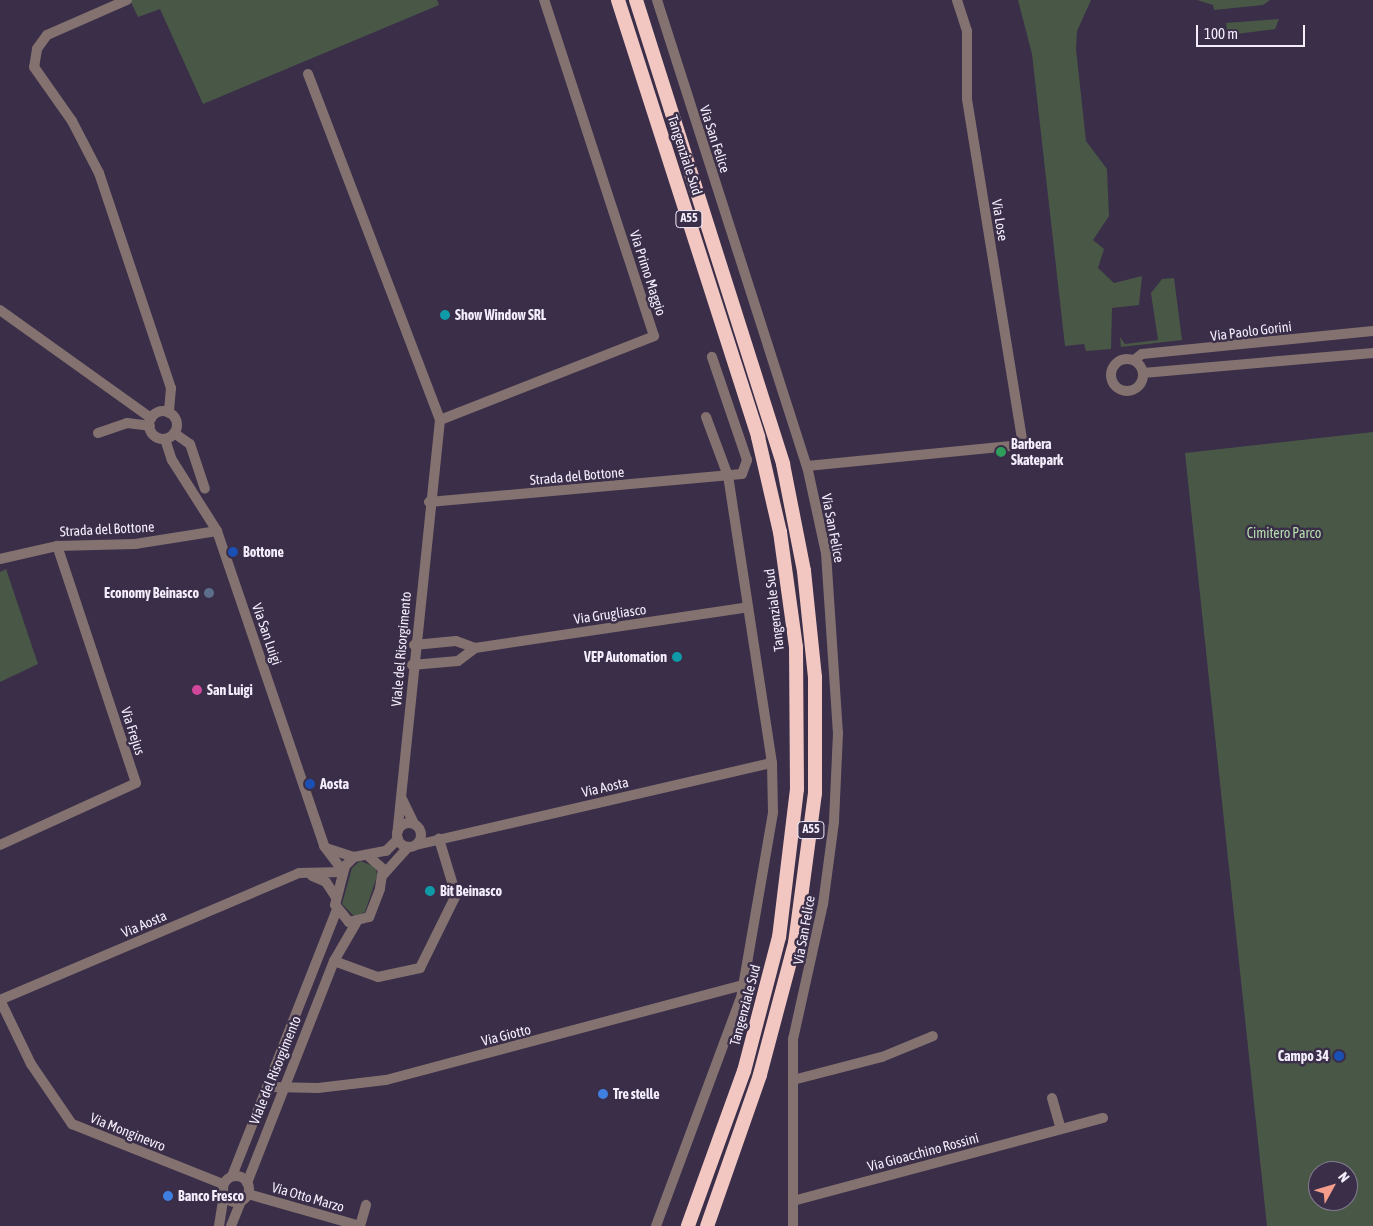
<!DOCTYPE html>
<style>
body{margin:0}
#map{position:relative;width:1373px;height:1226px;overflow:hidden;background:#3a2e49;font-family:"Asap Condensed",sans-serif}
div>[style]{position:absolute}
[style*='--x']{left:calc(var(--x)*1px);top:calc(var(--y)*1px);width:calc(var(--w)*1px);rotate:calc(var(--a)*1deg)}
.green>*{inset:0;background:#495846}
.minor>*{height:10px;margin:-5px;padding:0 5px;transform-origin:5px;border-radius:5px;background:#847270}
.minor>.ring{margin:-5px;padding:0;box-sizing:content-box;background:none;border:10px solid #847270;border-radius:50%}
.highway>*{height:14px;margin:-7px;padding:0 7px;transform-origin:7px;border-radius:7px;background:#f2c7c1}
.dots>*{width:14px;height:14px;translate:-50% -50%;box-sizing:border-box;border:2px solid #3a2e49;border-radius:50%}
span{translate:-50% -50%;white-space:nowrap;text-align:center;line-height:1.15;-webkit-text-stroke:5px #3a2e49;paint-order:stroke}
.shield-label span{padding:1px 4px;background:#3a2e49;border:1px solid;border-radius:4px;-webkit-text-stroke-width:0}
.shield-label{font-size:12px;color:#f4eefc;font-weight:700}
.street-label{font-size:14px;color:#f4eefc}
.poi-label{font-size:14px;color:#f4eefc;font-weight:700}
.left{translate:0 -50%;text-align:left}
.right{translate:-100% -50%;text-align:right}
.park-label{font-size:14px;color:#b5deac}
.north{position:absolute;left:1308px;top:1161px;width:50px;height:50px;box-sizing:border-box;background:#3a2e49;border:1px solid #847b91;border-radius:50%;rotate:51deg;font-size:14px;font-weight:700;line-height:20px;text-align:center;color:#f4eefc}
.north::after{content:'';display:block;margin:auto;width:18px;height:22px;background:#f49d8b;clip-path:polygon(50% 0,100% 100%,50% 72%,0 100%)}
.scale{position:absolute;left:1196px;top:25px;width:109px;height:22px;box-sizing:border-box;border:2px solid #f4eefc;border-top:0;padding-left:6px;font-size:15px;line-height:18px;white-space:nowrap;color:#f4eefc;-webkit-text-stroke:4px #3a2e49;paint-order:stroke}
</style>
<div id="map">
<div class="green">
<i style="clip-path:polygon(130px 0,437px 0,439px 5px,203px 104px,160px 9px,138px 17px)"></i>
<i style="clip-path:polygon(1018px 0,1091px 0,1077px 31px,1076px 49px,1086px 141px,1107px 169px,1109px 216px,1093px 240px,1104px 249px,1098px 268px,1114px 283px,1142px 276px,1139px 305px,1112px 308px,1111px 349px,1086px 351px,1084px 344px,1065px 346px,1032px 54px)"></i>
<i style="clip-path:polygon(1197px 0,1270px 0,1263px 5px,1214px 10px,1213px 5px)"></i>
<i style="clip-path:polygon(1279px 19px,1275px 29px,1228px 35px,1226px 23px)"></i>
<i style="clip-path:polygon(1174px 278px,1182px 340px,1121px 347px,1120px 337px,1125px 344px,1158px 340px,1151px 293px,1162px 279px)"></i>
<i style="clip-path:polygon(evenodd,1373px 432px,1373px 1226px,1267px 1226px,1185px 453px,1373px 432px,1318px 1171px,1348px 1171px,1348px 1201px,1318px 1201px,1318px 1171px)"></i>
<i style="clip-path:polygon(6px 569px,38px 664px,0 682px,0 572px)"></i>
<i style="clip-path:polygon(360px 861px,376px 867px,377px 876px,365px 912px,355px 917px,342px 904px,352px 868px)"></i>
</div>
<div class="minor">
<i style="--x:127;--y:0;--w:87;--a:156.4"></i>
<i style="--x:47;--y:35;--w:17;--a:126"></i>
<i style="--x:37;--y:49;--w:18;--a:99"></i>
<i style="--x:34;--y:67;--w:66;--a:54.9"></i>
<i style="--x:72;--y:121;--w:59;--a:62.6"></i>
<i style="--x:99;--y:173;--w:227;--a:71.5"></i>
<i style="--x:171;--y:388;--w:25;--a:95"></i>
<i style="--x:657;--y:0;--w:490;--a:72.2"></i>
<i style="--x:807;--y:466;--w:89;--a:77.7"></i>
<i style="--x:826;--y:553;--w:180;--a:86.2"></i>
<i style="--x:838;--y:733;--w:89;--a:92.6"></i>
<i style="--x:834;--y:822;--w:83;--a:97.6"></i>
<i style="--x:823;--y:904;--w:138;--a:102.5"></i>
<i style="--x:793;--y:1039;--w:187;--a:90"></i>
<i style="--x:308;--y:74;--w:370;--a:69.1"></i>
<i style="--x:440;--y:420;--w:415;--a:95.9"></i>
<i style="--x:0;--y:310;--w:186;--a:35.6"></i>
<i class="ring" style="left:1111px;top:359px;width:22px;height:22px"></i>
<i style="--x:1134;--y:360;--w:10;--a:-37"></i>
<i style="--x:1142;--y:354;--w:232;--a:-5.7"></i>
<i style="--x:1143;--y:373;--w:231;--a:-5"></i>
<i class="ring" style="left:149px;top:411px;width:18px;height:18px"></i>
<i style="--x:440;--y:420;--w:230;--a:-21.4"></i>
<i style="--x:654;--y:336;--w:354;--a:-108.1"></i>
<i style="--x:98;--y:433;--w:31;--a:-19"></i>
<i style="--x:127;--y:423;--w:23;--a:7"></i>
<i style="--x:174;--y:433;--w:19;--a:35"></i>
<i style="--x:190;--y:444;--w:47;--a:71.6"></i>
<i style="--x:165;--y:439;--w:22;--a:72"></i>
<i style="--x:172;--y:460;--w:84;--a:57.6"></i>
<i style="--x:217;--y:531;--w:333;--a:71.2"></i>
<i style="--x:324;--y:846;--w:31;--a:53"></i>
<i style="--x:807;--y:466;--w:217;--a:-5.6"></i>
<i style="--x:1023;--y:445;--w:351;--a:-99.2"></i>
<i style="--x:967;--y:99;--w:68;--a:-90"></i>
<i style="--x:967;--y:31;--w:33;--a:-108"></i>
<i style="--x:429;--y:502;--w:314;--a:-5.1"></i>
<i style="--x:742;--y:474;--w:15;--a:-70"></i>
<i style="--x:747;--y:460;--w:109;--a:-108.8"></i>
<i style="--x:0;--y:559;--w:58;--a:-12.8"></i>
<i style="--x:57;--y:546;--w:78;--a:-1.5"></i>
<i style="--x:135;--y:544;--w:83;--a:-9"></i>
<i style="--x:414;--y:645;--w:42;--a:-5.4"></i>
<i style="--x:456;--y:641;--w:20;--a:20"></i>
<i style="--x:412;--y:665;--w:46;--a:-5"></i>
<i style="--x:458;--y:661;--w:21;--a:-37"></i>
<i style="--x:475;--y:648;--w:276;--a:-8.5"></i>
<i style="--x:402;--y:799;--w:28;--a:64"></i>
<i class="ring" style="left:397px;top:823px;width:14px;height:14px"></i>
<i style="--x:0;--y:845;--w:149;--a:-24.5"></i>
<i style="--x:136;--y:783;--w:250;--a:-108.4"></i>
<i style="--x:416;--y:845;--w:365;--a:-13"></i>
<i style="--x:326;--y:848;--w:29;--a:18"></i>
<i style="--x:367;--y:855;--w:21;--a:41"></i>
<i style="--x:383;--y:869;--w:20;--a:99"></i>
<i style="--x:380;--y:889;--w:30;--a:111"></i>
<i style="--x:369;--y:917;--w:21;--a:166"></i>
<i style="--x:349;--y:922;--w:22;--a:-129"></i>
<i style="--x:335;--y:905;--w:40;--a:-75.6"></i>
<i style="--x:345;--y:866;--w:13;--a:-45"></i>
<i style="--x:354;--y:857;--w:33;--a:-11"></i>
<i style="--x:386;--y:851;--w:17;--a:-45"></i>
<i style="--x:383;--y:875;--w:38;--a:-48"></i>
<i style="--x:312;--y:876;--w:15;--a:23"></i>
<i style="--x:326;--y:882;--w:17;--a:57"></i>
<i style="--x:334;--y:961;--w:47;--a:20"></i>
<i style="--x:378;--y:977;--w:43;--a:-12.1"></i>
<i style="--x:420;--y:968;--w:81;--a:-63.7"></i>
<i style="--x:456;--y:895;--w:59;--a:-106.9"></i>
<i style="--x:0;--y:1000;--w:325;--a:-23"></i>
<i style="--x:299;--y:873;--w:44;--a:-1.3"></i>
<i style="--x:0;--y:1000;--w:71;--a:64.2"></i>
<i style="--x:31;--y:1064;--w:73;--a:55.7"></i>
<i style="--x:72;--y:1124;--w:162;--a:21.7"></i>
<i style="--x:793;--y:1080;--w:92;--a:-14.5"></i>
<i style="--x:882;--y:1057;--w:55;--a:-22.4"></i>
<i style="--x:271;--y:1087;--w:47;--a:1.2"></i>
<i style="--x:318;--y:1088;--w:68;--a:-6.7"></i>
<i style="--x:386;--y:1080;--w:370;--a:-14.9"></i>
<i style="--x:1052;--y:1098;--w:32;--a:74"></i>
<i style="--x:232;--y:1176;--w:286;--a:-68.5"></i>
<i class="ring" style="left:223px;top:1176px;width:16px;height:16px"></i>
<i style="--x:247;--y:1183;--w:238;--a:-68.6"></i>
<i style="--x:334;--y:961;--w:44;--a:-59.9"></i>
<i style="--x:248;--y:1194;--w:116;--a:15.9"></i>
<i style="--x:793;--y:1201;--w:321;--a:-15"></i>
<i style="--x:219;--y:1226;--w:30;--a:-81"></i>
<i style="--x:231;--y:1226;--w:27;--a:-68"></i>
<i style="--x:360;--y:1226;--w:22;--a:-74"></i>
<i style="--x:656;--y:1226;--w:243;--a:-69.6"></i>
<i style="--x:741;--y:998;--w:189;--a:-80.2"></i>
<i style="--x:773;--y:812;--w:49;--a:-91.2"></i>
<i style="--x:772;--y:763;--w:290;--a:-98.7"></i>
<i style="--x:728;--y:476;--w:63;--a:-110.4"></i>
</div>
<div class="highway">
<i style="--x:618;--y:0;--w:459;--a:72.2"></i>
<i style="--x:758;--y:437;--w:98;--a:77"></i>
<i style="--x:780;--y:532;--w:116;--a:82.1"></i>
<i style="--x:796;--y:647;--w:142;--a:89.6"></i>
<i style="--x:797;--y:789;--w:149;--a:96.9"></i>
<i style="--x:779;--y:937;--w:138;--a:104.6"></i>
<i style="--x:744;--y:1071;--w:165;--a:109.9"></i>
<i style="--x:636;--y:0;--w:487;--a:72.4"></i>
<i style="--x:783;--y:464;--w:109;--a:78.9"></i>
<i style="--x:804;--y:571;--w:107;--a:84.1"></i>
<i style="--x:815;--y:677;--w:116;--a:90"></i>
<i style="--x:815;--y:793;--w:151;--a:97.6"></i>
<i style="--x:795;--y:943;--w:137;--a:104.9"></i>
<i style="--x:760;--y:1075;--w:160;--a:109.3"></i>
</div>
<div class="dots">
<i style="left:445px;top:315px;background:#0f9aa8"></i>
<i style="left:1001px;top:452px;background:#2e9e5b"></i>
<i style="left:233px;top:552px;background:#1a4fb4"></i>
<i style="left:209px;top:593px;background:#5c6f8a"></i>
<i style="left:677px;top:657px;background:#0f9aa8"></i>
<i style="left:197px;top:690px;background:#d1479c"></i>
<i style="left:310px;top:784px;background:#1a4fb4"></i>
<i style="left:430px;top:891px;background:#0f9aa8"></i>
<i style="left:1339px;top:1056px;background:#1a4fb4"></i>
<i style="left:603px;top:1094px;background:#3f7fe0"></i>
<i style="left:168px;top:1196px;background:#3f7fe0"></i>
</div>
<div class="shield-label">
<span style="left:689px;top:219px">A55</span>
<span style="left:811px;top:830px">A55</span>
</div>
<div class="street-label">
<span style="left:715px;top:139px;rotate:72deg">Via San Felice</span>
<span style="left:685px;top:155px;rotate:72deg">Tangenziale Sud</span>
<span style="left:1000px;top:220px;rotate:81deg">Via Lose</span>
<span style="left:648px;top:273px;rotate:72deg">Via Primo Maggio</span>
<span style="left:1251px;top:331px;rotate:-7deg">Via Paolo Gorini</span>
<span style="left:577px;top:476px;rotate:-5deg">Strada del Bottone</span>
<span style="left:833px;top:528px;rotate:79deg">Via San Felice</span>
<span style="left:107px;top:529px;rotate:-3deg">Strada del Bottone</span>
<span style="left:774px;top:610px;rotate:-97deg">Tangenziale Sud</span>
<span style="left:610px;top:614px;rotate:-8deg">Via Grugliasco</span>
<span style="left:267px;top:634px;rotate:71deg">Via San Luigi</span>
<span style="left:401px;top:649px;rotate:-85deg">Viale del Risorgimento</span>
<span style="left:133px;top:731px;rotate:72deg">Via Frejus</span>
<span style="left:605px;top:787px;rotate:-13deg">Via Aosta</span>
<span style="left:144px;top:924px;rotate:-23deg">Via Aosta</span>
<span style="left:804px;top:930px;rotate:-80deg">Via San Felice</span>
<span style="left:745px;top:1005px;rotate:-75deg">Tangenziale Sud</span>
<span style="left:506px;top:1035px;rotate:-14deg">Via Giotto</span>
<span style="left:275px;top:1070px;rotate:-68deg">Viale del Risorgimento</span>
<span style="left:128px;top:1132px;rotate:22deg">Via Monginevro</span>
<span style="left:923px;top:1152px;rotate:-15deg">Via Gioacchino Rossini</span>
<span style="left:308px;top:1197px;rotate:16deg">Via Otto Marzo</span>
</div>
<div class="poi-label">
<span class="left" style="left:455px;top:315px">Show Window SRL</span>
<span class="left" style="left:1011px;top:452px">Barbera<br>Skatepark</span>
<span class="left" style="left:243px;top:552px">Bottone</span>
<span class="right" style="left:199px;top:593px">Economy Beinasco</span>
<span class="right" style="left:667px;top:657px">VEP Automation</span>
<span class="left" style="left:207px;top:690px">San Luigi</span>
<span class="left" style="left:320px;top:784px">Aosta</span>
<span class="left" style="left:440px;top:891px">Bit Beinasco</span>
<span class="right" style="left:1329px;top:1056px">Campo 34</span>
<span class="left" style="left:613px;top:1094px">Tre stelle</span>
<span class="left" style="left:178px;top:1196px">Banco Fresco</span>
</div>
<div class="park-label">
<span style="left:1284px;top:533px">Cimitero Parco</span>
</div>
<div class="north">N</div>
<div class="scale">100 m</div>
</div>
